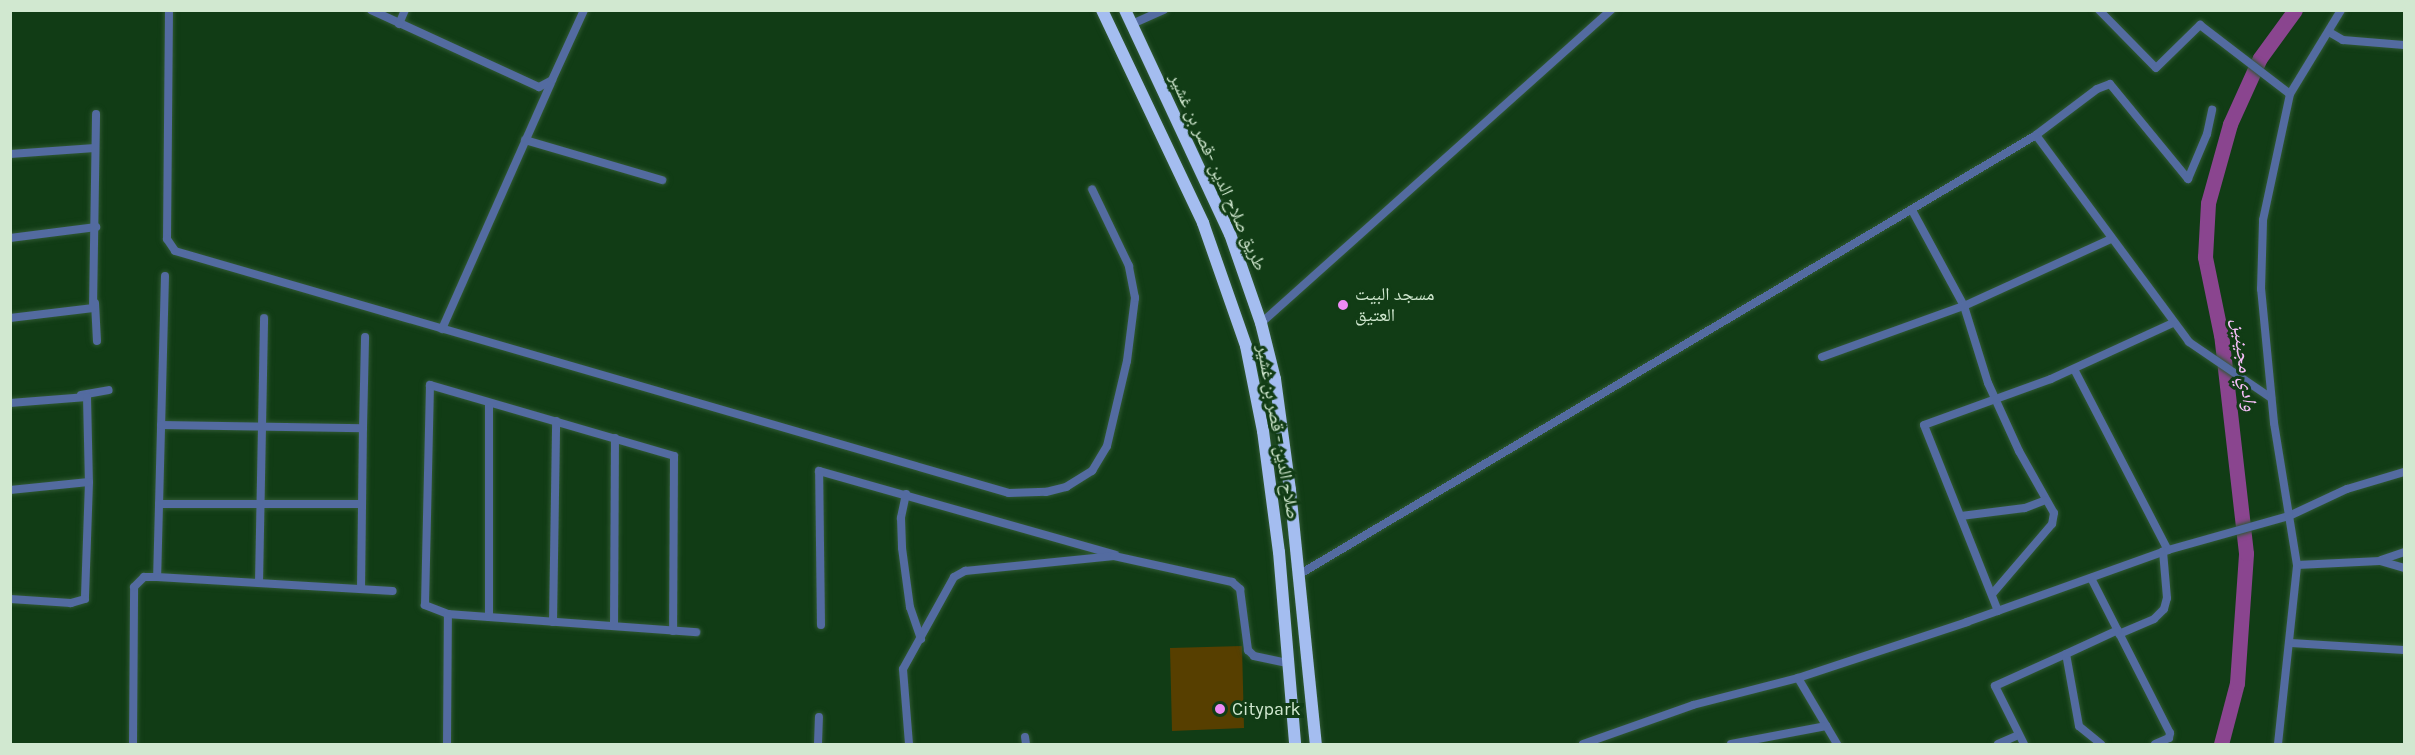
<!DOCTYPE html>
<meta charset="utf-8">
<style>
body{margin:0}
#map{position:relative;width:2415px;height:755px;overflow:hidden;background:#113c15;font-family:Karla,"Noto Naskh Arabic",sans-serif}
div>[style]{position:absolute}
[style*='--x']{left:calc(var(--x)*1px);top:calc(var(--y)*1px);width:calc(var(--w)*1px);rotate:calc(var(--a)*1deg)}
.green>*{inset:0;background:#573f00}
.river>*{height:15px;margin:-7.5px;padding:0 7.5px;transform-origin:7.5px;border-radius:7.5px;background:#8a458f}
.roads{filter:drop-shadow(0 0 2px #305833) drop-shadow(0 0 2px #305833)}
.minor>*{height:8px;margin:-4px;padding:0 4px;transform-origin:4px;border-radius:4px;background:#536ba0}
.highway>*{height:12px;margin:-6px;padding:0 6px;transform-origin:6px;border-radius:6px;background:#a4bdf0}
.dots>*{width:16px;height:16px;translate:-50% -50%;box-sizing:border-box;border:3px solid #113c15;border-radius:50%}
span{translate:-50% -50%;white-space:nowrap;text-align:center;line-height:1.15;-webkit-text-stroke:6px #113c15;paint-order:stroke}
.street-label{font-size:18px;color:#d1e8d0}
.poi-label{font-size:18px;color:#d1e8d0}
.left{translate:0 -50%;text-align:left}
.water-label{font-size:20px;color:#f6bef9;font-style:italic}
.frame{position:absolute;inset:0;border:12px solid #d1e8d0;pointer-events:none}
</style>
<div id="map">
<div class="green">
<i style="clip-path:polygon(1242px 646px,1244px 728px,1172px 731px,1170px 648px)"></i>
</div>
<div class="river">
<i style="--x:2221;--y:744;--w:63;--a:-75.3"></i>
<i style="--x:2237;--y:683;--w:130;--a:-86"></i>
<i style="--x:2246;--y:553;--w:219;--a:-96.5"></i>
<i style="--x:2221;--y:335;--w:80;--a:-101.6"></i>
<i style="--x:2205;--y:257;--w:54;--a:-86.8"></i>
<i style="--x:2208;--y:203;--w:82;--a:-74.4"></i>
<i style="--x:2230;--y:124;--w:72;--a:-65.6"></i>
<i style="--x:2260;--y:58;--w:59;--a:-53.9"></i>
</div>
<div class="roads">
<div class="minor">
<i style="--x:169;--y:10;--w:229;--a:90.5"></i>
<i style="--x:167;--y:239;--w:14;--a:56"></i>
<i style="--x:175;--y:251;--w:868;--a:16.18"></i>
<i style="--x:1009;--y:493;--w:37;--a:-2"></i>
<i style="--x:1046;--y:492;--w:21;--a:-14"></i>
<i style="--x:1066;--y:487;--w:31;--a:-32"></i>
<i style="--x:1092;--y:471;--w:29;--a:-59"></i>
<i style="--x:1107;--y:446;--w:87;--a:-76.8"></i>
<i style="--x:1127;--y:361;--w:64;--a:-82.8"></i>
<i style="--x:1135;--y:298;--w:33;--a:-101"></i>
<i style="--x:1129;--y:266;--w:85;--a:-115.7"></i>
<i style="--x:371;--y:10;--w:185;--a:24.6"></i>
<i style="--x:539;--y:87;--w:15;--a:-28"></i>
<i style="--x:552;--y:80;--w:77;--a:-65.4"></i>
<i style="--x:2099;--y:10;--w:81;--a:45.5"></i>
<i style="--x:2156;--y:68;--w:62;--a:-44.3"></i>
<i style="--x:2200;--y:25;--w:113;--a:37.5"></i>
<i style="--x:399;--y:24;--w:15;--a:-67"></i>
<i style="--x:1132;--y:24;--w:35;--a:-24"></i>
<i style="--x:2329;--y:32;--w:16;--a:30"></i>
<i style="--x:2343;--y:40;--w:61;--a:4.7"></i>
<i style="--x:2036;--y:135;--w:76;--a:-37"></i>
<i style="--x:2097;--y:89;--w:14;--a:-21"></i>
<i style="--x:2110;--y:84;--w:123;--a:50.6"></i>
<i style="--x:2188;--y:179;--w:49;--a:-67.1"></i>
<i style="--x:2207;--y:134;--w:25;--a:-78"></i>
<i style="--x:525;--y:140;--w:143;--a:16.3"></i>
<i style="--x:10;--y:154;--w:85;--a:-4"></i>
<i style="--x:1913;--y:212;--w:107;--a:61.5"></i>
<i style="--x:1964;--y:306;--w:81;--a:72.7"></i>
<i style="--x:1988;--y:383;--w:75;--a:65.5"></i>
<i style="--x:2019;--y:451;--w:71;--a:60.6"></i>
<i style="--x:2054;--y:513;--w:11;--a:100"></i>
<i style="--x:2052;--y:524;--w:91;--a:130.5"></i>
<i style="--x:10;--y:238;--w:87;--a:-7.3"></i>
<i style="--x:165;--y:276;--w:301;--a:91.5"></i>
<i style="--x:157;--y:577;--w:236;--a:3.4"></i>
<i style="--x:95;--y:303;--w:38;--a:87"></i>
<i style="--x:10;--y:318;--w:84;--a:-6.9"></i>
<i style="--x:93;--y:308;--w:194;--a:-89.1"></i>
<i style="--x:1261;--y:323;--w:470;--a:-41.8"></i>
<i style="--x:442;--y:329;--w:269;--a:-66.1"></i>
<i style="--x:1822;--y:357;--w:151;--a:-19.8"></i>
<i style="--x:1964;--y:306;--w:162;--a:-24.5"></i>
<i style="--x:2074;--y:369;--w:204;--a:62.6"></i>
<i style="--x:81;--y:395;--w:28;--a:-10"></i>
<i style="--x:10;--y:403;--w:77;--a:-4.5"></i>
<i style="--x:87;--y:397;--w:85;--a:88.7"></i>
<i style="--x:89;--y:482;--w:117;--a:92"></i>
<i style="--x:85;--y:599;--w:15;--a:164"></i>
<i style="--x:71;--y:603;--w:61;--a:-176.2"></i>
<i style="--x:489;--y:403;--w:214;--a:90"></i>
<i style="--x:161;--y:425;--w:202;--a:0.9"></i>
<i style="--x:363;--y:428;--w:91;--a:-88.7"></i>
<i style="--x:10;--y:490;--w:79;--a:-5.8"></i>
<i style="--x:906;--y:494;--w:25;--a:102"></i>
<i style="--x:901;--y:518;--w:30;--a:88"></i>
<i style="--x:902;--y:548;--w:60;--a:82.3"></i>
<i style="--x:910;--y:607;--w:34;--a:71"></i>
<i style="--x:159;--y:504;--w:203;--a:0"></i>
<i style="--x:1961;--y:516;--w:64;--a:-7.1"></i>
<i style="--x:2025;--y:508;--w:22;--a:-21"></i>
<i style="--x:2381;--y:560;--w:24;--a:-19"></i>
<i style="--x:2297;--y:565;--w:83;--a:-2.8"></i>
<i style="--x:2380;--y:561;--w:25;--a:16"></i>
<i style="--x:1300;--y:574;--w:857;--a:-30.81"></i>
<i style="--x:2036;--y:135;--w:257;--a:53.5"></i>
<i style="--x:2189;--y:342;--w:99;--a:34.3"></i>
<i style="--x:2091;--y:578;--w:174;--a:63"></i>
<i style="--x:2170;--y:733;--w:5;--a:101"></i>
<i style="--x:2169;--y:738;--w:15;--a:157"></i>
<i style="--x:259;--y:583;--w:265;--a:-88.9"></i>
<i style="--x:361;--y:589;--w:161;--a:-89.3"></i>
<i style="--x:1998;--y:611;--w:200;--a:-111.7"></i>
<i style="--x:1924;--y:425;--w:135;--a:-19.9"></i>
<i style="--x:2051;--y:379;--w:134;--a:-24.7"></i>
<i style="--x:448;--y:614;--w:25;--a:-159"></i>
<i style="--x:425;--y:605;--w:220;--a:-88.7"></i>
<i style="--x:430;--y:385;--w:254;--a:16.2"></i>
<i style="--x:674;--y:456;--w:175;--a:90.3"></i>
<i style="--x:553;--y:622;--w:201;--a:-89.1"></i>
<i style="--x:821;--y:625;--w:154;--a:-90.7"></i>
<i style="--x:819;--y:471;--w:308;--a:15.8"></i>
<i style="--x:614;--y:626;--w:188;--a:-89.7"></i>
<i style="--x:2119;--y:634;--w:38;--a:-23"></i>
<i style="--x:2154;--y:619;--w:14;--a:-45"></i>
<i style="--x:2164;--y:609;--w:11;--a:-75"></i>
<i style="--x:2167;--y:598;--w:47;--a:-94.9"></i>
<i style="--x:2291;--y:643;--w:113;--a:3.5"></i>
<i style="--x:1798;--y:678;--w:77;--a:59.4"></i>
<i style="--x:1025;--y:737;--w:7;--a:82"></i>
<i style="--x:133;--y:744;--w:157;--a:-89.6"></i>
<i style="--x:134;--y:587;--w:14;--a:-45"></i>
<i style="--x:144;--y:577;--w:13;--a:0"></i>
<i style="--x:447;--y:744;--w:130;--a:-89.6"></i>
<i style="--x:448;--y:614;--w:249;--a:4.2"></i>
<i style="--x:818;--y:744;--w:27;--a:-88"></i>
<i style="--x:909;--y:744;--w:75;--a:-94.6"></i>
<i style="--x:903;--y:669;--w:105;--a:-61"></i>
<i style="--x:954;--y:577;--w:13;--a:-29"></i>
<i style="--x:965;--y:571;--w:150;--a:-5.7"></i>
<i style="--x:1114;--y:556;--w:121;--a:12.4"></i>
<i style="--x:1232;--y:582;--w:11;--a:41"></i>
<i style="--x:1240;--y:589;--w:62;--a:82.5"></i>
<i style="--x:1248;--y:650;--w:8;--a:45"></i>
<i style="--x:1254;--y:656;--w:35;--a:12"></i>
<i style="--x:1583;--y:744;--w:117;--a:-19.5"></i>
<i style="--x:1693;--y:705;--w:108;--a:-14.4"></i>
<i style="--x:1798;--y:678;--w:178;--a:-18.3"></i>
<i style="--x:1967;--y:622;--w:214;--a:-19.7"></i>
<i style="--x:2168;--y:550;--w:126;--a:-15.7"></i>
<i style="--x:2289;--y:516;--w:64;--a:-25"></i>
<i style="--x:2347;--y:489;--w:59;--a:-16.6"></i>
<i style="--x:1731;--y:744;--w:97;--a:-10.7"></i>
<i style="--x:1998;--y:744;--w:22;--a:-24"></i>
<i style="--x:2024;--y:744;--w:65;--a:-116.6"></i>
<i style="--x:1995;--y:686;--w:78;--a:-24.3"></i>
<i style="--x:2101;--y:744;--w:28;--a:-141"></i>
<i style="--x:2079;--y:726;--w:73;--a:-100.2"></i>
<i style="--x:2066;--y:654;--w:57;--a:-24.8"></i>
<i style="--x:2278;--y:744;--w:180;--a:-83.9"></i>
<i style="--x:2297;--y:565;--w:144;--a:-99.2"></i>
<i style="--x:2274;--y:423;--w:135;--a:-95.5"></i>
<i style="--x:2261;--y:289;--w:69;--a:-88.3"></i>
<i style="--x:2263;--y:220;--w:129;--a:-77.9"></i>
<i style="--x:2290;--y:94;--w:98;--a:-58.7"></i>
</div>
<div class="highway">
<i style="--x:1102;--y:10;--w:236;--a:64.6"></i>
<i style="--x:1203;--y:223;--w:130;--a:70.7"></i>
<i style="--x:1246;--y:346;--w:87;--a:78.7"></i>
<i style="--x:1263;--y:431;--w:122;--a:82.5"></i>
<i style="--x:1279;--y:552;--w:193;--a:85.2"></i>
<i style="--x:1125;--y:10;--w:247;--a:64.9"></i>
<i style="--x:1230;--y:234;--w:94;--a:70.8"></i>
<i style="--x:1261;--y:323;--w:58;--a:76"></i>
<i style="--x:1275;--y:379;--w:112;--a:82.3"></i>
<i style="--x:1290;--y:490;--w:255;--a:84.2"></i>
</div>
</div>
<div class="dots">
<i style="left:1343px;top:305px;background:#ef8bf6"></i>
<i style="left:1220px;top:709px;background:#ef8bf6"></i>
</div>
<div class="street-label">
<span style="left:1218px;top:172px;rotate:66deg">طريق صلاح الدين -قصر بن غشير</span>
<span style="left:1278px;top:432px;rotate:80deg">صلاح الدين - قصر بن غشير</span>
</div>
<div class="poi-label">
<span class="left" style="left:1355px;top:305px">مسجد البيت<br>العتيق</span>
<span class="left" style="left:1232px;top:709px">Citypark</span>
</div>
<div class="water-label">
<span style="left:2245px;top:365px;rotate:83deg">وادي مجينين</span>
</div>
<div class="frame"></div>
</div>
